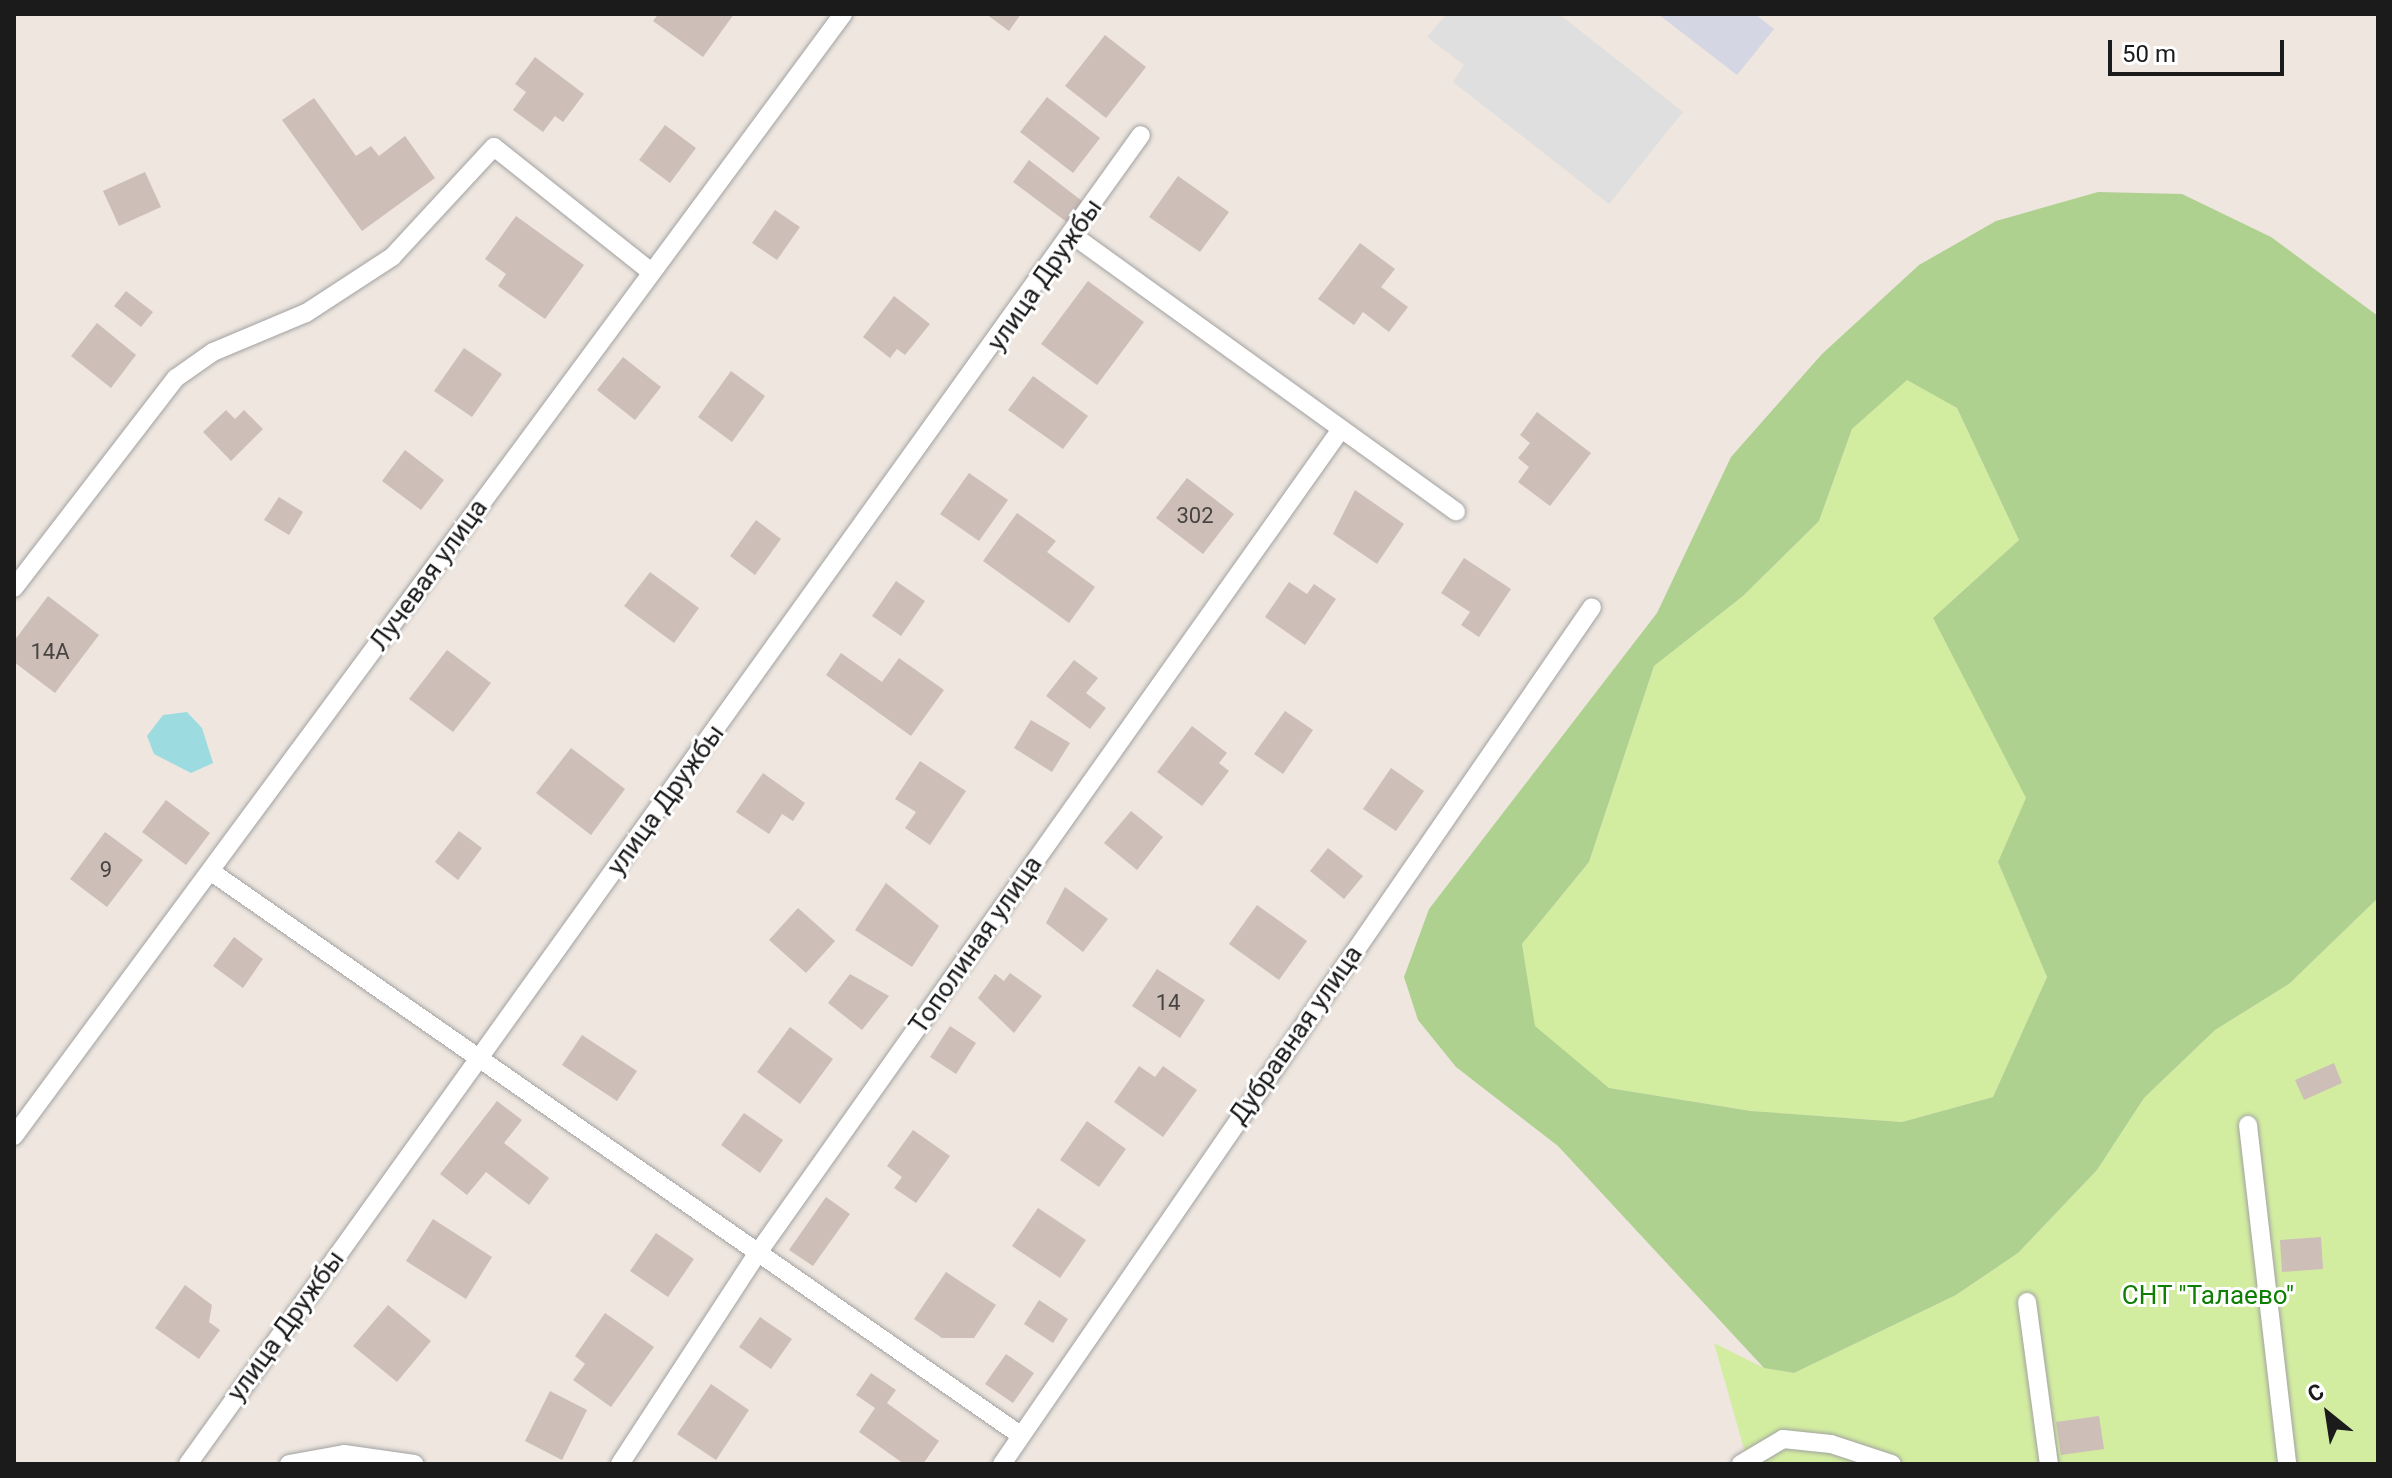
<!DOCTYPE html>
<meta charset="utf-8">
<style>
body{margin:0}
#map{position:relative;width:2392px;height:1478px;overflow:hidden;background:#eee6df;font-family:Roboto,sans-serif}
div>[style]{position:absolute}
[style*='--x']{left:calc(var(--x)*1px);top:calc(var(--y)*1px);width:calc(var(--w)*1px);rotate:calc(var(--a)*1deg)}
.grass>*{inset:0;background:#d3eda0}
.forest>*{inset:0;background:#afd190}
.parking>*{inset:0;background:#dfdfdf}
.plaza>*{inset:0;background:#d4d6e3}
.water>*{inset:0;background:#9cdce0}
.building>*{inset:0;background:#cebeb8}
.roads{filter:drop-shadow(0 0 2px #a2a2a2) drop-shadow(0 0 2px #a2a2a2)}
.street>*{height:18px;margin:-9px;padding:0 9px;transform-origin:9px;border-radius:9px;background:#fff}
span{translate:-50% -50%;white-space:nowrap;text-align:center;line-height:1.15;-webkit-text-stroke:6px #fff;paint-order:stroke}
.number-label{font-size:22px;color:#484442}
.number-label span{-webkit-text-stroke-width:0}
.street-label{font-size:26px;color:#1b1b1b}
.park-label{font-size:26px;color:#0e7f03}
.frame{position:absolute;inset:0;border:16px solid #1b1b1b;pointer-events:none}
.north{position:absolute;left:2288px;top:1374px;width:80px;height:80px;-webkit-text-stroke:6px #fff;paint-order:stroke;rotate:330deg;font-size:22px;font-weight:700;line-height:32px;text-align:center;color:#1b1b1b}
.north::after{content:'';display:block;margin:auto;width:28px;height:36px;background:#1b1b1b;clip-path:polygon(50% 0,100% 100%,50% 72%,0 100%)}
.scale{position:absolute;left:2108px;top:40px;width:176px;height:36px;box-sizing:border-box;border:4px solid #1b1b1b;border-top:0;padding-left:10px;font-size:24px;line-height:28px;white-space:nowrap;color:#1b1b1b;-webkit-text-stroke:6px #fff;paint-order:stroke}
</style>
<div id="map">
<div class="grass">
<i style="clip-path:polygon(1907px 379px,1957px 408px,2019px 540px,1933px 618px,2027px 798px,1998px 862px,2047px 977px,1993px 1097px,1902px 1122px,1752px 1111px,1609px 1088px,1534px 1026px,1522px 944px,1589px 862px,1654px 666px,1743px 596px,1819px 521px,1852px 429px)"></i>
<i style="clip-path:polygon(2378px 898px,2378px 1464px,1741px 1464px,1746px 1456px,1714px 1343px,1764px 1368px,1794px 1373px,1956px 1295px,2018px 1253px,2097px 1170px,2144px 1098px,2215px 1030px,2289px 984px)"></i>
</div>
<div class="forest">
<i style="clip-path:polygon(evenodd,2098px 192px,2182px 194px,2271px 237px,2378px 316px,2378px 898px,2289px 984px,2215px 1030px,2144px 1098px,2097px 1170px,2018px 1253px,1956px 1295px,1794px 1373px,1764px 1368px,1558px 1146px,1456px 1067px,1418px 1020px,1404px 977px,1429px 909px,1657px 613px,1731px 457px,1822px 354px,1919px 265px,1996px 221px,2098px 192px,1907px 380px,1957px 408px,2019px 540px,1933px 618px,2026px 798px,1998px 862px,2047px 977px,1993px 1097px,1902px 1122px,1751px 1111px,1609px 1088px,1535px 1026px,1522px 944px,1589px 862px,1654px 666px,1743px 596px,1819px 521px,1852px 429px,1907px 380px)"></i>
</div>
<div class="parking">
<i style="clip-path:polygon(1447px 14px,1559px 14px,1683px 112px,1609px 204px,1453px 82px,1464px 65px,1427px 37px)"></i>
</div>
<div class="plaza">
<i style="clip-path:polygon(1658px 14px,1755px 14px,1774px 29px,1737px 75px)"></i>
</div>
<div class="water">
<i style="clip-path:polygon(187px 712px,202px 728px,213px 763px,191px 773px,154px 754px,147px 736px,163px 715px)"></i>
</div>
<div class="building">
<i style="clip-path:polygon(658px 14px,734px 14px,703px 57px,653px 21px)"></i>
<i style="clip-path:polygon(986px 14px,1021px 14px,1009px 31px)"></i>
<i style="clip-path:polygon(1105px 35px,1146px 67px,1106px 118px,1065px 86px)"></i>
<i style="clip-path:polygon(535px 57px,584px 94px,563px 122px,555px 116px,543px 132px,513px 110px,526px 92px,515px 84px)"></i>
<i style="clip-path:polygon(1047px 97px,1100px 138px,1073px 173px,1020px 132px)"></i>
<i style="clip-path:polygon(314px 98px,356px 156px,371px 146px,379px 156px,405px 136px,435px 178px,362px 231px,282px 120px)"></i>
<i style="clip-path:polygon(665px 125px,696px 148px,670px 183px,639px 160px)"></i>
<i style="clip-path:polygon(1029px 160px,1082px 201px,1068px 223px,1013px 182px)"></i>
<i style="clip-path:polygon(145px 172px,161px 207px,119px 226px,103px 191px)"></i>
<i style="clip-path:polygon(1178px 176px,1229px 212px,1200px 252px,1149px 217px)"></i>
<i style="clip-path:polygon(775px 210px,800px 227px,777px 260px,752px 243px)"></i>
<i style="clip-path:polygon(516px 216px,584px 265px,545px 319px,498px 286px,506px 274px,485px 259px)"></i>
<i style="clip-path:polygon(1360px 243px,1395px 269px,1381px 287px,1408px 307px,1389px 332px,1363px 312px,1354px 325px,1318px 299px)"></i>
<i style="clip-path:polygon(1088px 281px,1144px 322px,1097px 385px,1041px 344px)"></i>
<i style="clip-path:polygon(126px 291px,153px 312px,141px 327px,114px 306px)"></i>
<i style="clip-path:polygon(894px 296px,930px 324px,905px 355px,897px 349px,890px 358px,863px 337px)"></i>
<i style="clip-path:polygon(97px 323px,136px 355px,111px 388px,71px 356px)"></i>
<i style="clip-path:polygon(464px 348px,502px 374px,472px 417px,434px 391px)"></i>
<i style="clip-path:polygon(623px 357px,661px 387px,635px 420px,597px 390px)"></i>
<i style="clip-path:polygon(731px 371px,765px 396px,732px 442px,698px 417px)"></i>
<i style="clip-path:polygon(1033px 376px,1088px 416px,1063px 449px,1008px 410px)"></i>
<i style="clip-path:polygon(226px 410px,235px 419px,244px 410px,263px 429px,231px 461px,203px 432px)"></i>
<i style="clip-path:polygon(1537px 412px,1591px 453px,1550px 506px,1518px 482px,1529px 467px,1518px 458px,1530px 443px,1520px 435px)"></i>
<i style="clip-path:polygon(405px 450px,444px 480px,421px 510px,382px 481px)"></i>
<i style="clip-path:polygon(969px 473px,1008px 500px,979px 541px,940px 514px)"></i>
<i style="clip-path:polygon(1187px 478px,1234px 514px,1203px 554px,1156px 518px)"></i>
<i style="clip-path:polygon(1355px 490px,1404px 524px,1377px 564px,1333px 534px)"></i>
<i style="clip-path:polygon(279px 497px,303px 512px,289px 535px,264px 520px)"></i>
<i style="clip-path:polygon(1017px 513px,1056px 541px,1047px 552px,1095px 587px,1069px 623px,983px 561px)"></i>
<i style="clip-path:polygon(756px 520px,781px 539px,755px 575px,730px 556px)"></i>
<i style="clip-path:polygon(1464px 558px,1511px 589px,1479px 637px,1461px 625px,1470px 612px,1441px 593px)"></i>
<i style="clip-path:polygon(650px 572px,699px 608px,674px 643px,624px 606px)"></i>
<i style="clip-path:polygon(896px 581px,925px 601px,901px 636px,872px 616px)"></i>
<i style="clip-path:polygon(1289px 582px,1307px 594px,1314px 584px,1336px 599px,1305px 645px,1265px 617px)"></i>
<i style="clip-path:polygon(48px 596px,99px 635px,55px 693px,14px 662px,14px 641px)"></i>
<i style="clip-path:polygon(447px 650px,491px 683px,453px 732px,409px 699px)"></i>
<i style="clip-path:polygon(841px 653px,882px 682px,899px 658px,944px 690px,911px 736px,826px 675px)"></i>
<i style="clip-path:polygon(1074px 660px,1098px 678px,1086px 693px,1106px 708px,1090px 729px,1046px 696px)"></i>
<i style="clip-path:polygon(1285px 711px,1313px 730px,1283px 774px,1254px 754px)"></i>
<i style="clip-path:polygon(1031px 720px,1070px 743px,1052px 772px,1014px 748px)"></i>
<i style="clip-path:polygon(1192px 726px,1227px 753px,1219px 763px,1229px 771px,1202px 806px,1157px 772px)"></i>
<i style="clip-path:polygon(571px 748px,625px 789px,591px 835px,536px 793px)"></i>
<i style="clip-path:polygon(920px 761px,966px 791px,930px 845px,905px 828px,916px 812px,895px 799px)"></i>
<i style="clip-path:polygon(1391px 768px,1424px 791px,1396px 831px,1363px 809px)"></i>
<i style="clip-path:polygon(763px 773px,805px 803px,793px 821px,782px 814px,769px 834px,736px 812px)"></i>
<i style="clip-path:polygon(166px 800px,210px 833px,186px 865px,142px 832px)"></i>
<i style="clip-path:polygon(1131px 811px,1163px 837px,1137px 870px,1104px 843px)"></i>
<i style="clip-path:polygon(459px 831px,482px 848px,458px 880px,435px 862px)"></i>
<i style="clip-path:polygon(105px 832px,143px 860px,107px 907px,70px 879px)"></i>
<i style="clip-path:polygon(1328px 848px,1363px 876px,1344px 899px,1310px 871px)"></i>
<i style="clip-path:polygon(886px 883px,939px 926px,912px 967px,855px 930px)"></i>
<i style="clip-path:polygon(1065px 887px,1108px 919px,1083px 952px,1046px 923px)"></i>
<i style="clip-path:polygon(1257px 905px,1307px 941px,1279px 980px,1229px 944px)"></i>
<i style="clip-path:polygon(798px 908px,835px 941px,806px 973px,769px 940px)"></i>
<i style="clip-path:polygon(234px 937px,263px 959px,243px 988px,213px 966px)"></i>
<i style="clip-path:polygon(1157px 969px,1205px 1000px,1180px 1038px,1132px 1006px)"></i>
<i style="clip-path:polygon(1010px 973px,1042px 996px,1014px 1033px,978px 998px,995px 974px,1004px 981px)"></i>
<i style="clip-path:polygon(850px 974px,889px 996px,862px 1030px,828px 1003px)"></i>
<i style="clip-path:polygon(950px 1026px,976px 1043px,956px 1074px,930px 1057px)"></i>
<i style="clip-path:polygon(790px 1027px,833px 1059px,800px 1104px,757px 1072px)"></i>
<i style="clip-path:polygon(582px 1035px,637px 1071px,617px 1101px,562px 1065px)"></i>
<i style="clip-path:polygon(2334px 1063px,2342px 1083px,2304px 1100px,2295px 1080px)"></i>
<i style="clip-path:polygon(1139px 1066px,1155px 1077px,1163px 1066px,1197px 1090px,1163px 1137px,1114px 1102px)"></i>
<i style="clip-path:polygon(497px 1101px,522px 1120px,504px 1143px,549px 1178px,529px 1205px,486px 1172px,467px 1195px,440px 1174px)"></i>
<i style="clip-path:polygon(744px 1113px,783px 1140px,760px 1173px,721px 1145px)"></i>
<i style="clip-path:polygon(1087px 1121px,1126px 1149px,1099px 1187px,1060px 1160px)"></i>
<i style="clip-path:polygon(913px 1130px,950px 1156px,916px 1203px,894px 1188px,902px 1177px,887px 1166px)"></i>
<i style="clip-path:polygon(826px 1197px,850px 1214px,813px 1266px,789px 1250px)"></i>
<i style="clip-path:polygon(1038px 1208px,1086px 1240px,1060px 1278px,1012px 1246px)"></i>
<i style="clip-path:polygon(433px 1219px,492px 1257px,466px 1299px,406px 1261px)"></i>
<i style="clip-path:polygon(656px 1233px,694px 1259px,668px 1297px,630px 1271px)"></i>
<i style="clip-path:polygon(2321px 1237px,2323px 1269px,2282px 1272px,2280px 1240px)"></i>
<i style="clip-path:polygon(946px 1272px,996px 1305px,974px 1338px,942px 1338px,914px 1319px)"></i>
<i style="clip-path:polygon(185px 1285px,212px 1305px,209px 1322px,220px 1330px,199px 1359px,155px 1328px)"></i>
<i style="clip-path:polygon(1039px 1300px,1068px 1319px,1053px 1343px,1024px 1324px)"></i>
<i style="clip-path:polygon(388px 1305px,431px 1341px,397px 1382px,353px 1346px)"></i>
<i style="clip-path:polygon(605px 1313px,654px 1347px,611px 1407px,573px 1380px,585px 1364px,575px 1356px)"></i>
<i style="clip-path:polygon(760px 1317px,792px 1339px,771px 1369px,739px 1347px)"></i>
<i style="clip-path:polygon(1006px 1354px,1034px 1373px,1013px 1403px,985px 1384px)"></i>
<i style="clip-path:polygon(871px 1373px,896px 1390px,887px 1403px,939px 1441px,923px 1464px,904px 1464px,859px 1432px,875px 1408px,856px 1395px)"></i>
<i style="clip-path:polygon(711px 1384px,749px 1410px,716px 1460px,677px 1434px)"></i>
<i style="clip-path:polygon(550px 1391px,587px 1410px,562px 1460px,525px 1441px)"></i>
<i style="clip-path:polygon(2099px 1416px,2104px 1449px,2061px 1455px,2056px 1422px)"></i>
</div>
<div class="roads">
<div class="street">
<i style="--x:1074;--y:236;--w:471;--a:35.8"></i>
<i style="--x:14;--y:588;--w:265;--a:-52.4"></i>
<i style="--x:176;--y:378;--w:45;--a:-35.1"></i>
<i style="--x:213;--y:352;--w:101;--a:-22.8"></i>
<i style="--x:306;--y:313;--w:103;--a:-33.1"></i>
<i style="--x:392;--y:257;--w:150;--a:-47.2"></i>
<i style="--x:494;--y:147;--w:199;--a:38.5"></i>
<i style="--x:213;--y:873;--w:983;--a:34.85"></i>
<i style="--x:2248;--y:1125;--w:341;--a:83.4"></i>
<i style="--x:14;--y:1136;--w:1395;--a:-53.54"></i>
<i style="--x:2027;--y:1302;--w:163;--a:82.3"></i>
<i style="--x:188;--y:1464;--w:1635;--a:-54.36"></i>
<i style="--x:289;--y:1464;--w:56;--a:-10.3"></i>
<i style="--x:344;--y:1454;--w:71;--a:8.1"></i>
<i style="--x:620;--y:1464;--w:251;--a:-56.9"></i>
<i style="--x:757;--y:1254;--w:1007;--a:-54.7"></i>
<i style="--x:1002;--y:1464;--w:1040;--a:-55.45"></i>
<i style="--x:1741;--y:1464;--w:49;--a:-30.8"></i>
<i style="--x:1783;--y:1439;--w:48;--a:5.9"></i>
<i style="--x:1831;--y:1444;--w:64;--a:18.2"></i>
</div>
</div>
<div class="number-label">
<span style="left:1195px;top:516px">302</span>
<span style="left:50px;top:652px">14А</span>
<span style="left:106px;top:870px">9</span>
<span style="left:1168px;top:1003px">14</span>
</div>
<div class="street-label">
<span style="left:1045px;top:275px;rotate:-55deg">улица Дружбы</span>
<span style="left:429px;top:575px;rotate:-54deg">Лучевая улица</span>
<span style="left:666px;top:800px;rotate:-54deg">улица Дружбы</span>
<span style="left:976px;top:945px;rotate:-55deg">Тополиная улица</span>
<span style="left:1296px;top:1035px;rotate:-55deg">Дубравная улица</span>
<span style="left:286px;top:1326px;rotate:-54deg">улица Дружбы</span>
</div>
<div class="park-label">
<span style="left:2208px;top:1296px">СНТ "Талаево"</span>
</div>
<div class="frame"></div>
<div class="north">С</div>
<div class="scale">50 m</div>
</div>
